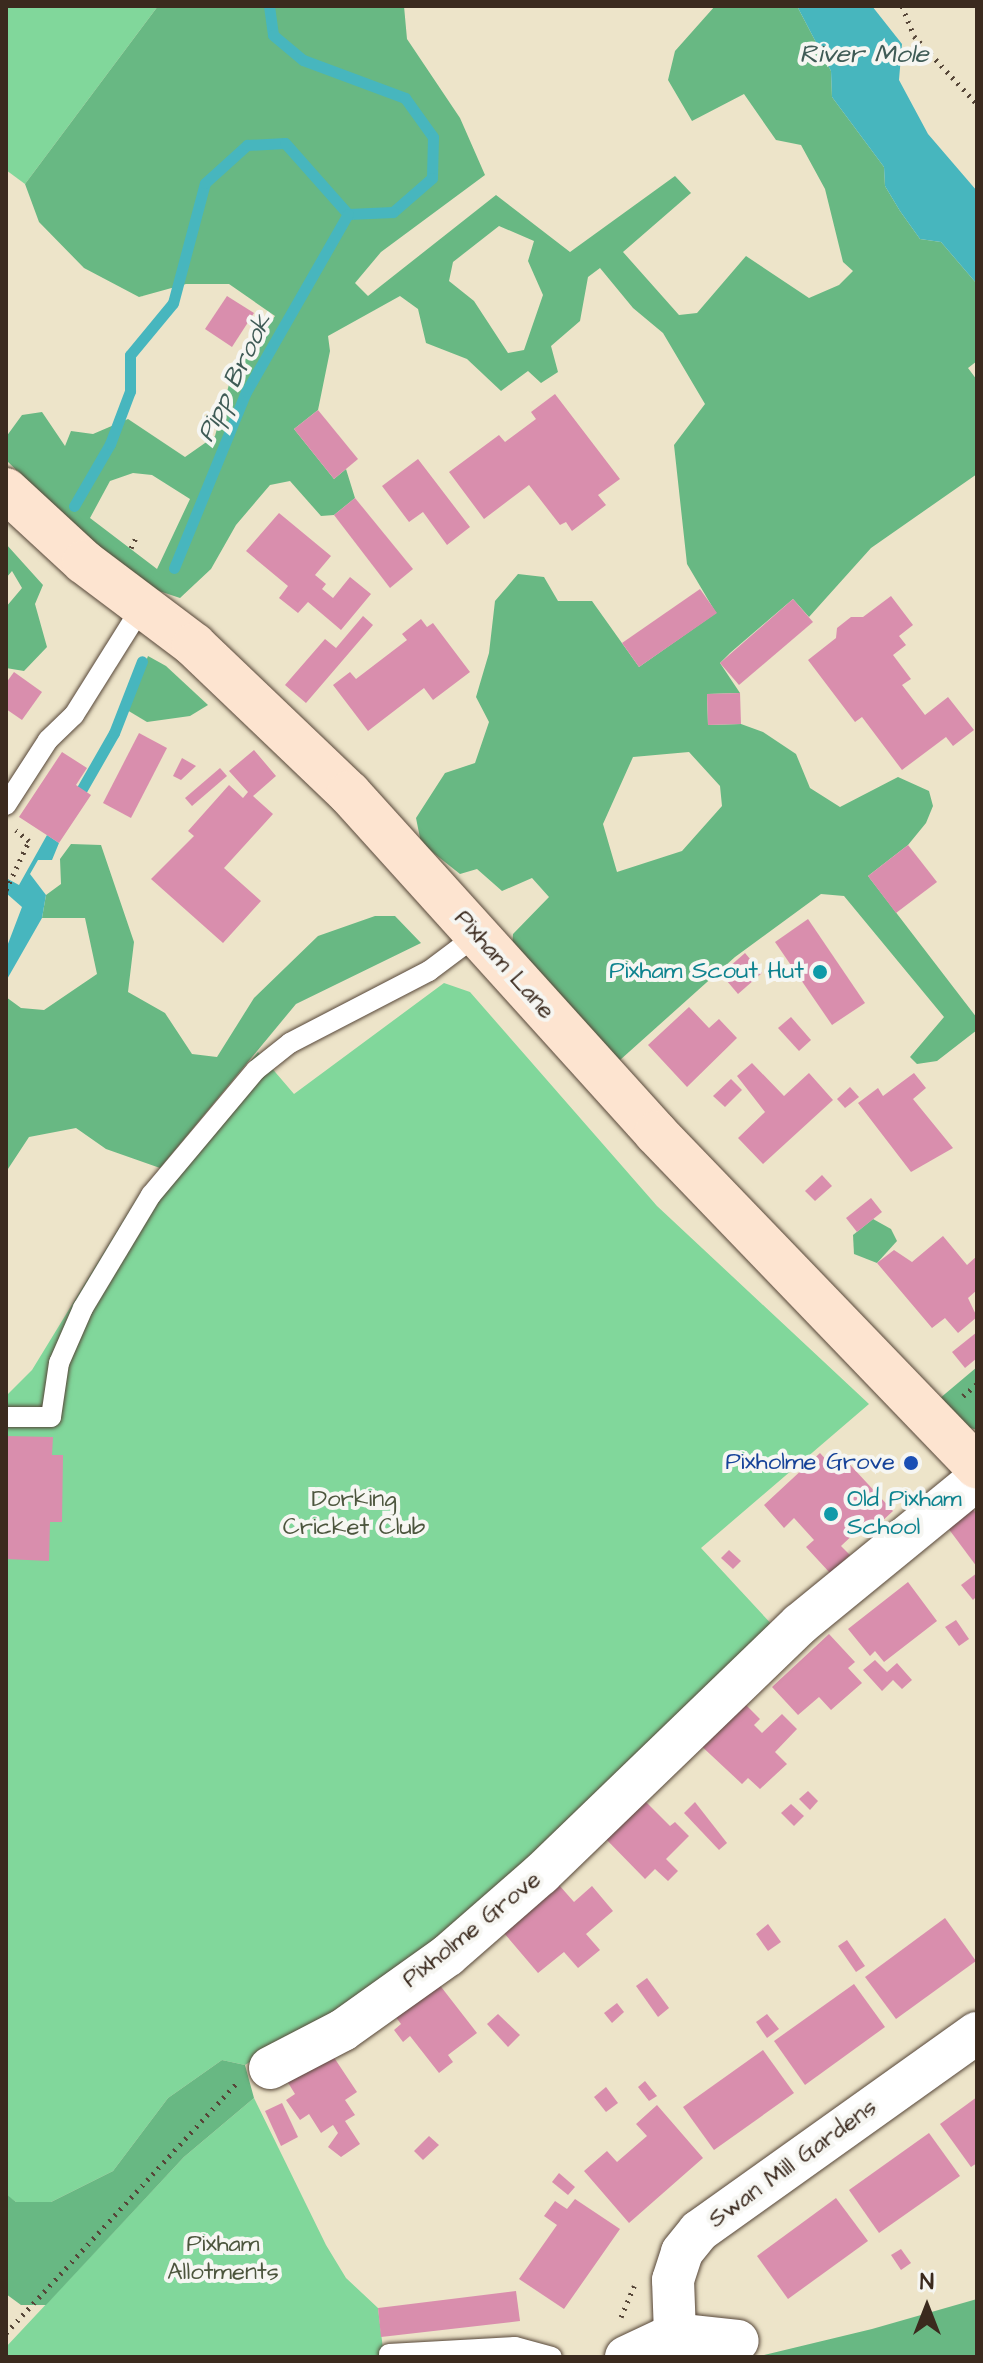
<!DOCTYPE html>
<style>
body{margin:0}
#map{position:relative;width:983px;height:2363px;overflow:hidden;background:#ede4c9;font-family:"Architects Daughter",sans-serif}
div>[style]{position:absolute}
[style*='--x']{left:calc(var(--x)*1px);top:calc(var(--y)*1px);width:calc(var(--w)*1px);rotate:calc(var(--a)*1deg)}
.green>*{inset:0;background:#81d79b}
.forest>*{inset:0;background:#68b883}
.water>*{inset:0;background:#47b6be}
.stream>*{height:11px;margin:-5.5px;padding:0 5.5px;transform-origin:5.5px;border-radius:5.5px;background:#47b6be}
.building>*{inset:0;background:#d98ead}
.path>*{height:5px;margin-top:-2.5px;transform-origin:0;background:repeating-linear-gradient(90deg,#564638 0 2px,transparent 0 8px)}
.roads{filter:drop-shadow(0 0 2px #564638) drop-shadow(0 0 2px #564638)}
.service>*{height:20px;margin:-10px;padding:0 10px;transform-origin:10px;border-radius:10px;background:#fff}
.minor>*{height:42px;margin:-21px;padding:0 21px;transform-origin:21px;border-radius:21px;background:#fff}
.secondary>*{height:44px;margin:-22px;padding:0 22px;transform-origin:22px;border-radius:22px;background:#fde4d0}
.dots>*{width:22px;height:22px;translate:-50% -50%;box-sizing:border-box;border:4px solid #f6f6f2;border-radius:50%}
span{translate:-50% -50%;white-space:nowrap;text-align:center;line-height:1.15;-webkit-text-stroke:8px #f6f6f2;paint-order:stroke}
.street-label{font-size:24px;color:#3b2a1e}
.culture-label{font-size:24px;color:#0d838f}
.right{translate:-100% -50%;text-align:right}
.left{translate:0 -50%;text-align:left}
.transit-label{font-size:24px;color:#164399}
.park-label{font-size:24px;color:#4c553d}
.water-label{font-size:26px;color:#3f5b56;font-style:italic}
.frame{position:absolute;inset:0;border:8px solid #3b2a1e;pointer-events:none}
.north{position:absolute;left:887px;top:2267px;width:80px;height:80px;-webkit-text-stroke:6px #f6f6f2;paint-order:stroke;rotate:0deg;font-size:22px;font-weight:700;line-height:32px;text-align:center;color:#3b2a1e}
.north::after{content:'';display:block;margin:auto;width:28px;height:36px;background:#3b2a1e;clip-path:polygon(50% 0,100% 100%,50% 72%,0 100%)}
</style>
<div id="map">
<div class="green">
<i style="clip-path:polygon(6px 6px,158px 6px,25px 184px,6px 170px)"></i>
<i style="clip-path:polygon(444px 983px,470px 992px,657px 1206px,869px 1404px,701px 1548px,776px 1629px,616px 1788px,350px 2014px,283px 2041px,245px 2065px,222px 2060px,168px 2098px,113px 2171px,51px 2202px,16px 2202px,6px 2195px,6px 1396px,32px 1370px,139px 1195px,258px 1052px,294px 1094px)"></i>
<i style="clip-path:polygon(254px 2098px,326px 2245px,346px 2278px,378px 2308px,384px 2357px,6px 2357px,6px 2347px,184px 2157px)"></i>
</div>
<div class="forest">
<i style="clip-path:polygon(evenodd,158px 6px,404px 6px,407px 39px,460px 118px,485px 175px,381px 252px,355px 283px,368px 296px,496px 195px,570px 252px,675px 176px,691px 193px,623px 252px,679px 315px,697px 313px,746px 256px,809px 298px,839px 285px,853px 271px,843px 262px,825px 189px,801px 145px,776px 140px,744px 94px,692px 121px,668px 80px,675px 51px,715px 6px,797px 6px,831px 71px,832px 97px,884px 167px,885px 186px,900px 211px,920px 239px,941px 242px,977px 284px,977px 361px,968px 368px,977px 380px,977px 474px,871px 548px,809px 617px,793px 599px,730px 653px,720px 663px,740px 693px,707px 694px,708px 725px,741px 724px,763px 732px,796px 754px,810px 788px,840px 807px,898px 777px,929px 791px,933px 806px,926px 823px,908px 845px,868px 876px,977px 1018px,977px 1030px,937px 1061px,917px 1064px,910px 1057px,944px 1017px,844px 896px,821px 894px,735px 957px,620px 1060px,592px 1042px,512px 948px,513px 934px,549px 897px,532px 878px,502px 891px,477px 869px,460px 874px,421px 843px,416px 818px,445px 773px,475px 763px,489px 722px,476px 697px,489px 653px,495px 601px,518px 574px,544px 577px,558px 601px,592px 601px,639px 667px,716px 613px,687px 564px,674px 445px,705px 404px,663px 333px,633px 308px,600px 268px,588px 277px,580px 321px,551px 346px,558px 372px,541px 383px,528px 371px,501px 391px,467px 359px,426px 343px,418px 309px,400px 296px,328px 336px,330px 351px,318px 410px,294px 429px,334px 479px,346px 469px,355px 498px,334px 515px,321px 516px,290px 481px,270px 485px,236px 525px,211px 569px,180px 598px,153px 589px,102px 553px,6px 460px,6px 437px,22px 415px,42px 412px,65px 446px,71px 431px,93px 434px,128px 419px,185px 457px,215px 436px,231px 377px,275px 316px,229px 284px,186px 284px,139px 297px,84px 268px,39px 222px,25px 184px,158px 6px,499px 226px,534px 241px,528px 261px,543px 295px,524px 350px,508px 353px,474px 301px,449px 281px,453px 262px,499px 226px,158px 6px,133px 473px,152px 475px,190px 499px,157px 569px,90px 518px,110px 481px,133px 473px,158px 6px,689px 752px,720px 786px,722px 806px,682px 851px,617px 872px,603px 824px,633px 757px,689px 752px)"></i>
<i style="clip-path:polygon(6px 544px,43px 585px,35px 604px,47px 647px,24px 671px,6px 668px,6px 607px,22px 588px,12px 571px,6px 578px)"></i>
<i style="clip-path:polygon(148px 656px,166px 666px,208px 705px,190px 716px,147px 722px,127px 710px)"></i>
<i style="clip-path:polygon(71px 844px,101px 845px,134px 942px,128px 992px,165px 1013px,192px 1054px,217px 1057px,254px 998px,318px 936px,375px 916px,395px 916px,421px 943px,296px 1004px,160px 1168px,106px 1149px,76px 1128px,29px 1137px,6px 1172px,6px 997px,21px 1008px,44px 1010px,97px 974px,85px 918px,42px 918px,46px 895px,61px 884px,60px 859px)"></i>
<i style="clip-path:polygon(873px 1219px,891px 1229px,897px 1241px,877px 1263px,854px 1254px,853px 1235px)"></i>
<i style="clip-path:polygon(977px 1367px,976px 1401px,977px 1430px,965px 1426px,939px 1399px)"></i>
<i style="clip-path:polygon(222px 2060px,245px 2065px,254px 2098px,184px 2157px,46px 2305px,21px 2305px,6px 2294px,6px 2194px,16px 2202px,51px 2202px,113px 2171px,168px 2098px)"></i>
<i style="clip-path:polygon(977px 2299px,977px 2357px,756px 2357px,872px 2329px)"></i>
</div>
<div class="water">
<i style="clip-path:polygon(797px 6px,872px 6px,902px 44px,899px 80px,928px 134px,977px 191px,977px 284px,941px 242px,920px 239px,900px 211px,885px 186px,884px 167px,832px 97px,831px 71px)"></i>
<i style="clip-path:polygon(47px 835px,59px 843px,52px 860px,38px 860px,30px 874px,46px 895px,42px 918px,6px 981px,6px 949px,22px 907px,6px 893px,6px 878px,19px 885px)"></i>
</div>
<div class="stream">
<i style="--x:269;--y:6;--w:29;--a:82"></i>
<i style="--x:273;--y:35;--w:39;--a:40"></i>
<i style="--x:303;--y:60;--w:109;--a:20.4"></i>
<i style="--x:405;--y:98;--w:48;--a:54.3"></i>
<i style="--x:433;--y:137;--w:41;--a:91.4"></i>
<i style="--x:432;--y:178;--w:52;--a:138.9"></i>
<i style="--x:393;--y:212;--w:45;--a:177.5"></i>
<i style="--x:74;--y:506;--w:72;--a:-59.9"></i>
<i style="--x:110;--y:444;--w:57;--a:-69.3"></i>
<i style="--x:130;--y:391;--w:36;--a:-90"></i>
<i style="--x:130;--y:355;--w:67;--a:-50.4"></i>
<i style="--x:173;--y:303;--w:124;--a:-75.1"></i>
<i style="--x:205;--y:183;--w:57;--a:-42.1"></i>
<i style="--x:247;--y:145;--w:38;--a:-3"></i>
<i style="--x:285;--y:143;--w:95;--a:48.4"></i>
<i style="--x:174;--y:568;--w:190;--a:-67.8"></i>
<i style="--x:246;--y:392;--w:205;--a:-60.2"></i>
<i style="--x:75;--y:801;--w:78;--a:-60.2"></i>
<i style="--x:114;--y:733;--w:77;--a:-68.7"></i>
</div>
<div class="building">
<i style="clip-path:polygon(227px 296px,254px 313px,232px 347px,205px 329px)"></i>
<i style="clip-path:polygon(555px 394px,620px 479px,598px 495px,606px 505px,572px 531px,566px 522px,560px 525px,529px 485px,484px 519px,449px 472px,499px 435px,505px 442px,536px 419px,531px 412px)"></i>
<i style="clip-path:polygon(318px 410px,358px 459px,334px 479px,294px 429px)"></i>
<i style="clip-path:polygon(418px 459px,470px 527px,447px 545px,423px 512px,409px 522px,382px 486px)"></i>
<i style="clip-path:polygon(355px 498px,413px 569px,390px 588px,334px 515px)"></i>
<i style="clip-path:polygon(279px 513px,331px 556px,315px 575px,326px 584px,322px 589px,333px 598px,350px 577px,371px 594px,341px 630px,308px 602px,298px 613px,279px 598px,288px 586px,246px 551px)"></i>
<i style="clip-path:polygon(700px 589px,717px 613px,639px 667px,622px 643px)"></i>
<i style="clip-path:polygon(891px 596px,913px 625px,899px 636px,906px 645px,893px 655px,911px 679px,902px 685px,925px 715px,948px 697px,974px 730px,953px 746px,946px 737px,902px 770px,862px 717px,855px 722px,808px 660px,836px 638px,837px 628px,851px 617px,863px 617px)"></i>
<i style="clip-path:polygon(793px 599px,813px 622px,739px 685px,720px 663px)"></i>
<i style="clip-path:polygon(363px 616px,373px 625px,306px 703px,285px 685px,325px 639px,336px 648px)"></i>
<i style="clip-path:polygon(421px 619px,427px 627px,433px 623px,470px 672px,433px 700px,424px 688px,368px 731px,333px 685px,350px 672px,356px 679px,407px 640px,402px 634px)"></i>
<i style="clip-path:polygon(14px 672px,42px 692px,22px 720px,6px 709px,6px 683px)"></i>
<i style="clip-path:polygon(740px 693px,741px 724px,708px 725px,707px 694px)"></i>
<i style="clip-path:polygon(139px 733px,167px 748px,131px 818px,103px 803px)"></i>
<i style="clip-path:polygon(254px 750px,276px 776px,253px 796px,273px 814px,224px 868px,261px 901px,223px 943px,151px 879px,194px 836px,188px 831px,229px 785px,243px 798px,248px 792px,229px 771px)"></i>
<i style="clip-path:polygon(62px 752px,87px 768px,76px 785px,91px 795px,59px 843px,19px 817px)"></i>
<i style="clip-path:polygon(182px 758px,196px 766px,181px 780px,173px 776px)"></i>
<i style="clip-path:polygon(220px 768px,227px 776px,192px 806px,185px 798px)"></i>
<i style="clip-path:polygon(908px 845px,937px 882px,896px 913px,868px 876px)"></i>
<i style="clip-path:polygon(808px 919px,865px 1003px,832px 1025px,775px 942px)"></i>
<i style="clip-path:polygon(745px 953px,762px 973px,738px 994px,721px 974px)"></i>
<i style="clip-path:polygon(689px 1007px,709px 1028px,719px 1019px,737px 1038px,687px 1087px,648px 1045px)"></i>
<i style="clip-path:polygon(791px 1017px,811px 1040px,799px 1051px,778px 1028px)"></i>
<i style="clip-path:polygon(752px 1063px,784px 1096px,809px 1073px,833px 1100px,763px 1164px,738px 1138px,765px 1112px,737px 1076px)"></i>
<i style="clip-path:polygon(914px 1073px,926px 1088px,913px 1099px,953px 1148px,911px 1172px,858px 1103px,878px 1088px,883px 1096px)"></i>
<i style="clip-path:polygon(731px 1079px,742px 1090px,725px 1107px,713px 1096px)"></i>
<i style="clip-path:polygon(850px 1087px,859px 1097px,845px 1108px,837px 1099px)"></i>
<i style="clip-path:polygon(822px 1175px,832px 1186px,815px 1201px,805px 1191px)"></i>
<i style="clip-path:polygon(871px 1198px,882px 1212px,857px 1232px,846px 1218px)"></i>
<i style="clip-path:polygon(943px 1236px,967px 1265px,977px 1256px,977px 1290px,968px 1298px,977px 1317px,958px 1333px,945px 1318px,932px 1328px,877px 1263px,894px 1250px,912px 1262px)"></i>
<i style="clip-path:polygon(977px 1332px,977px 1358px,965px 1368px,952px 1352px)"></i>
<i style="clip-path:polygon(6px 1436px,53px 1437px,52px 1455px,63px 1455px,62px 1522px,50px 1522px,49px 1561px,6px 1559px)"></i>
<i style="clip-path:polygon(820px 1453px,831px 1465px,841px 1455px,893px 1511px,865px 1537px,858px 1530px,841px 1546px,850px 1555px,830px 1573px,806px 1547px,814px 1540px,794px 1518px,784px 1528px,764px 1505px)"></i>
<i style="clip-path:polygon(973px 1509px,977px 1515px,977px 1567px,948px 1528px)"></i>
<i style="clip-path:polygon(729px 1550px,741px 1561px,733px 1569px,721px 1558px)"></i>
<i style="clip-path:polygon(977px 1573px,977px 1596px,973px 1600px,961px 1585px)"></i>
<i style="clip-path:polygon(908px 1582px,937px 1621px,884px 1662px,875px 1651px,870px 1656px,848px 1629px)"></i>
<i style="clip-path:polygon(956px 1620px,969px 1639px,959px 1646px,945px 1627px)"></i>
<i style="clip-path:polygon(829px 1634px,855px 1662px,848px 1668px,862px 1683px,831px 1710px,819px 1697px,798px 1715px,772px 1687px)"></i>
<i style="clip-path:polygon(875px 1660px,887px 1672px,897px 1663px,912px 1680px,902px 1689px,893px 1680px,882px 1691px,863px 1670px)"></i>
<i style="clip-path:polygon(745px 1704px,760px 1719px,754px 1725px,762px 1733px,782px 1714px,797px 1729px,775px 1752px,787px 1764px,760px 1789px,748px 1778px,742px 1784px,696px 1741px)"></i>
<i style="clip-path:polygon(808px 1791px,818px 1801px,810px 1810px,799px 1799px)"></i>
<i style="clip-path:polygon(640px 1796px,670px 1826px,675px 1822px,689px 1836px,666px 1859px,678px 1871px,668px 1881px,655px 1869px,645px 1879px,601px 1834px)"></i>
<i style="clip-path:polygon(695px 1802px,727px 1843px,719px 1850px,684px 1813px)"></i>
<i style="clip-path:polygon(791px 1804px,804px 1816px,794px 1826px,781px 1813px)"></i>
<i style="clip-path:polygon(559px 1885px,574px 1902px,592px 1886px,613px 1911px,586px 1934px,600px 1950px,578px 1968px,564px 1952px,538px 1973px,498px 1926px)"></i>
<i style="clip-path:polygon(945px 1918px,976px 1961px,896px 2019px,865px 1977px)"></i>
<i style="clip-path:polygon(768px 1924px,781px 1942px,768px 1951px,756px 1934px)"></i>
<i style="clip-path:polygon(847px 1940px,865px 1966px,856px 1972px,838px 1946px)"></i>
<i style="clip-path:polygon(647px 1978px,669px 2008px,658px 2017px,636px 1986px)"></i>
<i style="clip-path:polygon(435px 1979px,477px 2033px,448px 2055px,453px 2062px,439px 2073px,410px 2036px,403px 2042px,394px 2030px,401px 2024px,392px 2012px)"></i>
<i style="clip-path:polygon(854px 1984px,885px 2027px,805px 2085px,774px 2041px)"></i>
<i style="clip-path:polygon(617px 2003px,624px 2012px,612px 2023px,604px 2013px)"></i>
<i style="clip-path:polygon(498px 2014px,520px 2035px,508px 2047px,487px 2024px)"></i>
<i style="clip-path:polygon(767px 2014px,779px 2029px,767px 2038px,756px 2022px)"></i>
<i style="clip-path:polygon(763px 2050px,794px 2093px,714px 2150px,683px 2107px)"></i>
<i style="clip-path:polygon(331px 2053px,357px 2092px,345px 2100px,355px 2115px,345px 2121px,360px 2144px,341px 2157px,328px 2147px,338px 2133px,333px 2125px,321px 2133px,309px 2114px,300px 2120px,286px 2100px,295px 2094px,287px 2081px)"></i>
<i style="clip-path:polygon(645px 2081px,657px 2096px,649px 2101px,638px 2087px)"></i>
<i style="clip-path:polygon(606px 2087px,618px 2103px,606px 2112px,594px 2097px)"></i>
<i style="clip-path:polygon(977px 2097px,977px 2163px,971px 2167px,940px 2124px)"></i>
<i style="clip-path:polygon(282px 2103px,298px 2137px,281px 2146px,265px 2111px)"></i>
<i style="clip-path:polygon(657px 2105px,703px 2158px,629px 2223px,584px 2171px,607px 2151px,617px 2162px,647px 2136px,636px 2124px)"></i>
<i style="clip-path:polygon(929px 2133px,960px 2176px,879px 2233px,849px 2190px)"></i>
<i style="clip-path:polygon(429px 2136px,439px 2145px,423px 2160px,414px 2151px)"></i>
<i style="clip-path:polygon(559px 2173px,575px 2187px,568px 2195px,552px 2182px)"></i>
<i style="clip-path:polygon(836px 2198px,868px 2241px,788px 2299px,757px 2256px)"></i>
<i style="clip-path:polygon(575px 2199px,620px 2229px,564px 2309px,519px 2279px,557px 2225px,544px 2216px,555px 2201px,567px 2209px)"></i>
<i style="clip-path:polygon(901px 2249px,911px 2263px,901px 2270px,891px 2255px)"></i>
<i style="clip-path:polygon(516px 2291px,520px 2321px,381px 2337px,378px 2308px)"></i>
</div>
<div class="path">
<i style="--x:902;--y:6;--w:32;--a:68"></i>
<i style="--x:914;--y:36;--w:93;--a:47.2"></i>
<i style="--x:131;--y:548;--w:14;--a:-65"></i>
<i style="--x:6;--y:890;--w:54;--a:-64.9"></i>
<i style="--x:29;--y:841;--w:17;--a:-140"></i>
<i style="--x:963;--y:1396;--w:18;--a:-41"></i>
<i style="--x:621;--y:2317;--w:34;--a:-67"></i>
<i style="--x:6;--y:2333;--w:339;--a:-47.3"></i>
</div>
<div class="roads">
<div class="service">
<i style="--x:6;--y:805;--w:77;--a:-57.1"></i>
<i style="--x:48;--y:740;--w:36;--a:-44"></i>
<i style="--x:74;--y:715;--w:130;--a:-57.9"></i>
<i style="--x:6;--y:1417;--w:45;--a:0"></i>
<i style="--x:51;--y:1417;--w:55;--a:-81.6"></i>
<i style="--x:59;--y:1363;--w:60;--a:-66.4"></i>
<i style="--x:83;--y:1308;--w:132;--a:-59"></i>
<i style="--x:151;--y:1195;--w:163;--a:-50"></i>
<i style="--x:256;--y:1070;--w:43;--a:-38.5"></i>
<i style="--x:290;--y:1043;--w:157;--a:-27.4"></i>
<i style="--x:429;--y:971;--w:60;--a:-36.9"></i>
<i style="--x:389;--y:2354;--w:126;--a:-3.2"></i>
<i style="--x:515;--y:2347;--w:38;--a:15"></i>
</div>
<div class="minor">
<i style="--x:270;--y:2068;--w:82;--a:-27.5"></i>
<i style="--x:343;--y:2030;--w:129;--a:-35.5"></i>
<i style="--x:448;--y:1955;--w:123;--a:-41.1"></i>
<i style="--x:541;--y:1874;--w:360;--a:-44"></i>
<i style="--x:800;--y:1624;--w:229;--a:-39.3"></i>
<i style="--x:675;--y:2334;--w:54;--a:-92.1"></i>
<i style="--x:673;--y:2280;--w:29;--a:-72"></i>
<i style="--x:682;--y:2252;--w:27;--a:-51"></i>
<i style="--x:699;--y:2231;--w:341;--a:-35.5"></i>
<i style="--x:626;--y:2357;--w:54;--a:-25.1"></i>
<i style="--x:675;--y:2334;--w:63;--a:6.3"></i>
</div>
<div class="secondary">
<i style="--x:6;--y:490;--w:106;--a:42.7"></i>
<i style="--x:84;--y:562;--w:138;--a:37"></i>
<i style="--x:194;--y:645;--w:214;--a:43.7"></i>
<i style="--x:349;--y:793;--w:458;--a:47.9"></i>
<i style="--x:656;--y:1133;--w:463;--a:46.1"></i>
</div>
</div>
<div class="dots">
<i style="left:820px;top:972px;background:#0f9aa8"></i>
<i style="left:911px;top:1463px;background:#1a4fb4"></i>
<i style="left:831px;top:1514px;background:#0f9aa8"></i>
</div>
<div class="street-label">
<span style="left:504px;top:965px;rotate:48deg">Pixham Lane</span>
<span style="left:472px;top:1930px;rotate:-39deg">Pixholme Grove</span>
<span style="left:793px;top:2164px;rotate:-36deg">Swan Mill Gardens</span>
</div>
<div class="culture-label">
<span class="right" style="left:804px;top:972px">Pixham Scout Hut</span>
<span class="left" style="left:847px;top:1514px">Old Pixham<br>School</span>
</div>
<div class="transit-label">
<span class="right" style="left:895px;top:1463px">Pixholme Grove</span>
</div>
<div class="park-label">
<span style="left:354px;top:1514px">Dorking<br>Cricket Club</span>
<span style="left:223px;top:2259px">Pixham<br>Allotments</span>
</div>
<div class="water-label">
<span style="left:864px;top:55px">River Mole</span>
<span style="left:235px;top:378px;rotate:-64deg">Pipp Brook</span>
</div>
<div class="frame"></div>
<div class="north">N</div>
</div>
